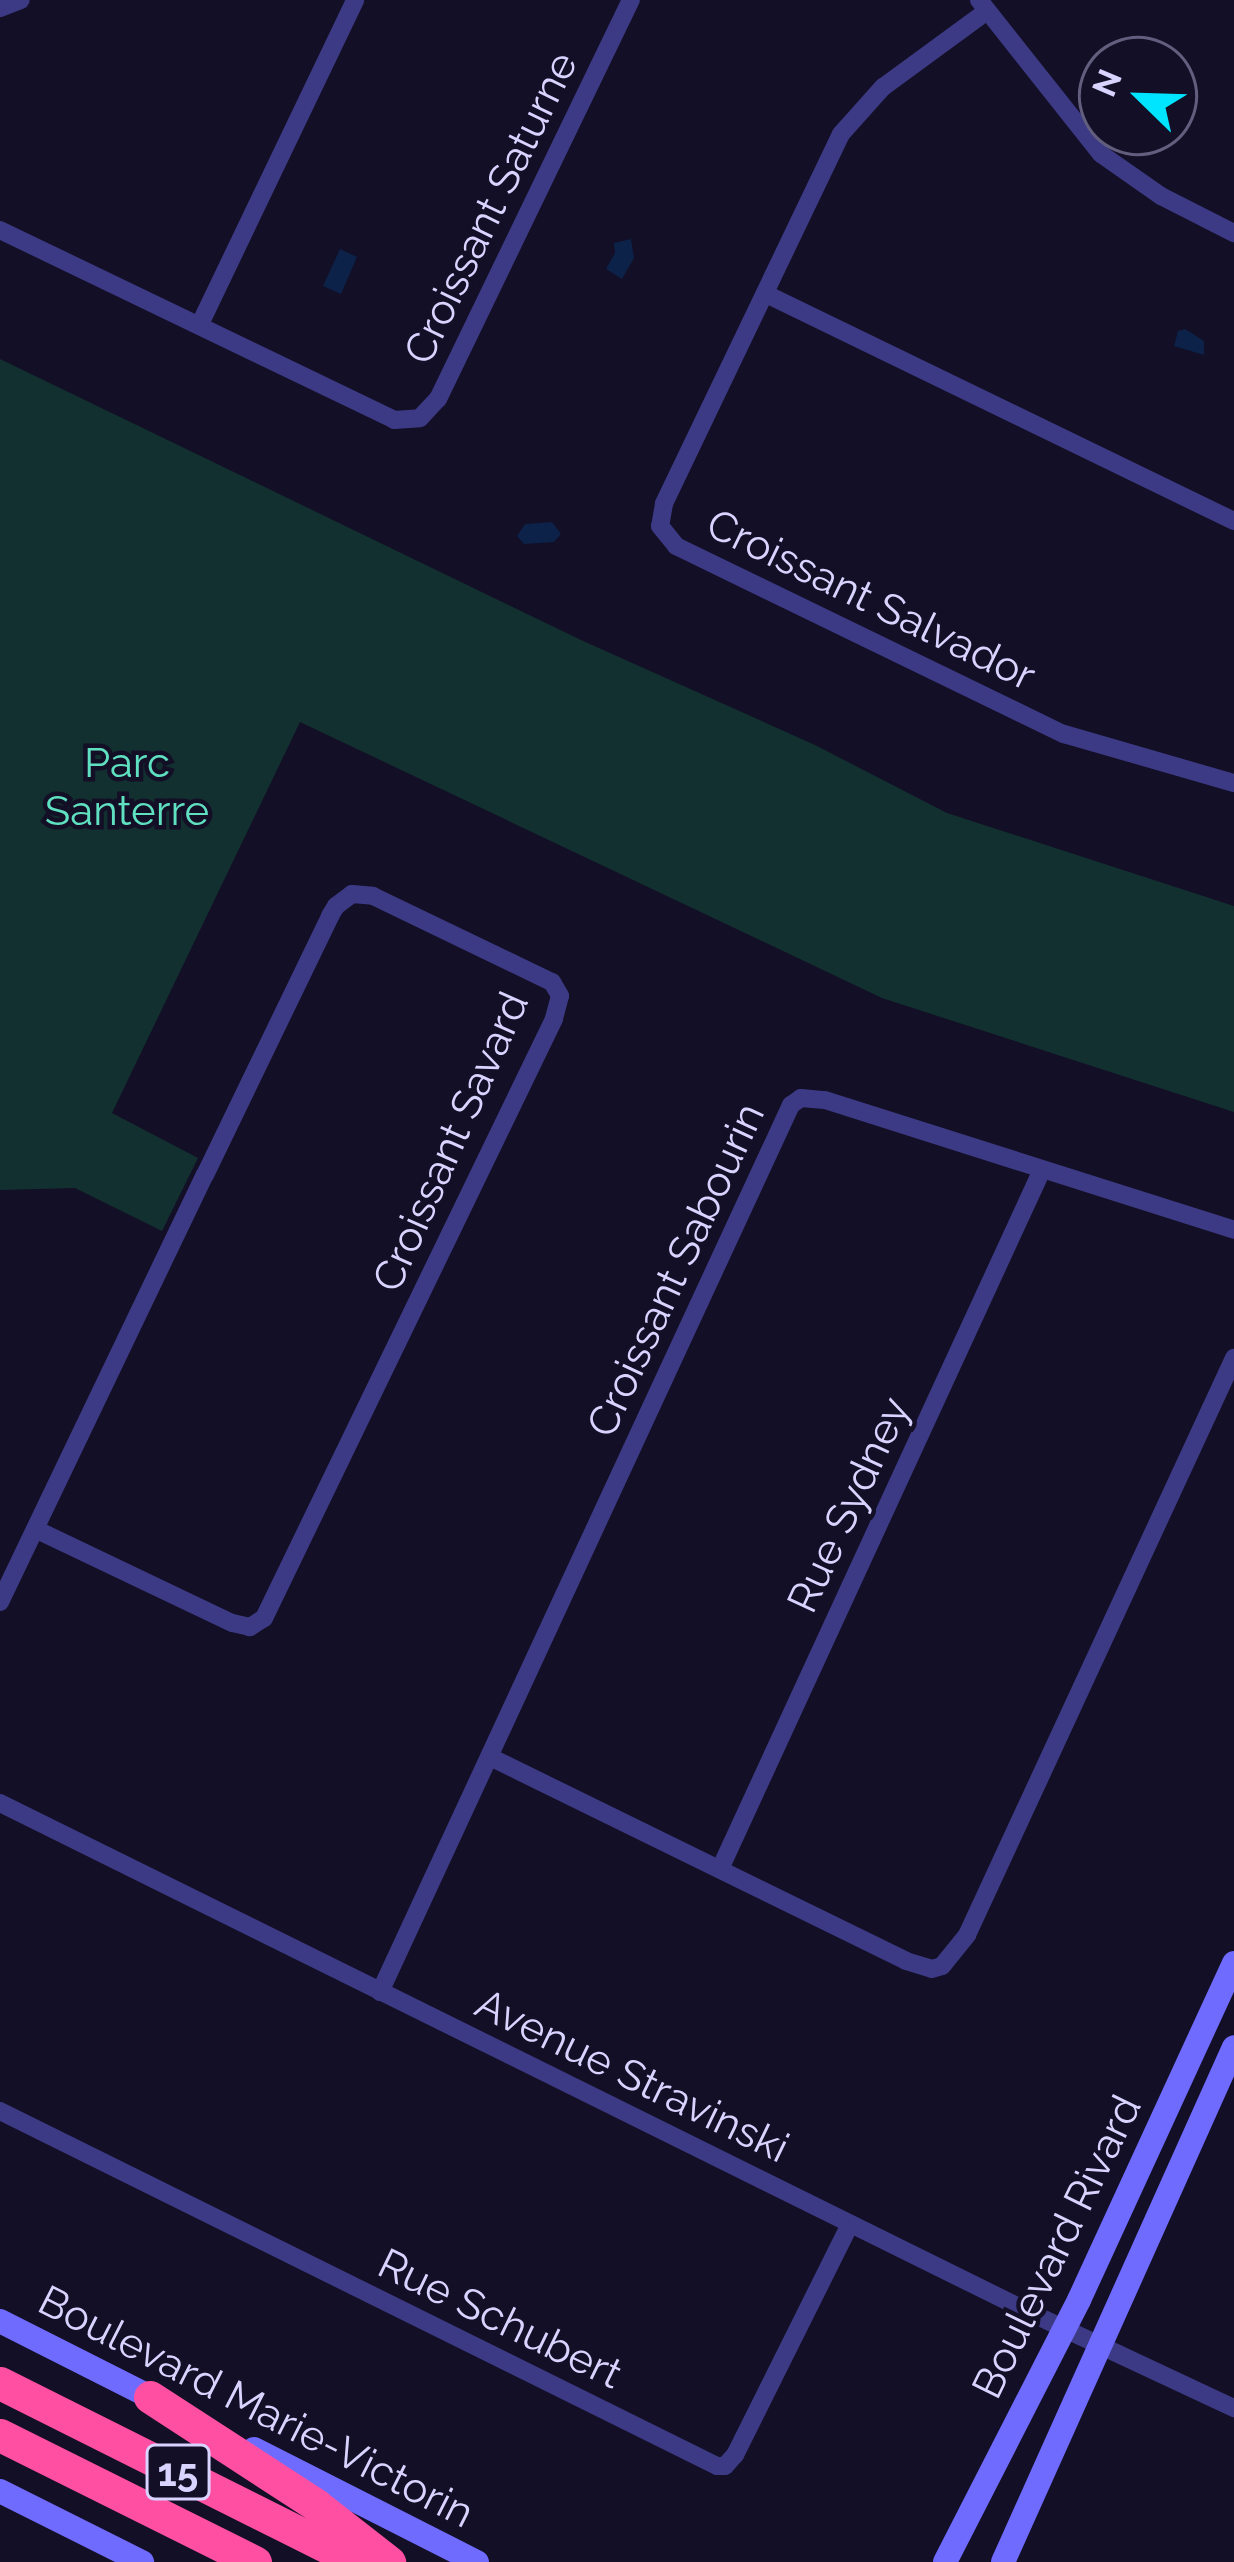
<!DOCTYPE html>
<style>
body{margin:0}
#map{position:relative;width:1234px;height:2562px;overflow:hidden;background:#130f26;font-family:Raleway,sans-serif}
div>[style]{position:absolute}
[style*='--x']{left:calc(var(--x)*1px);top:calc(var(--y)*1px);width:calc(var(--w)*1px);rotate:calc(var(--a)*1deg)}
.green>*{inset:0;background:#12302f}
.water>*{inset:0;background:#0c2248}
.street>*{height:18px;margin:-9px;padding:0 9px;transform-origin:9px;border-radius:9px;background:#3d3a85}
.secondary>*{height:24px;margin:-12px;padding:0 12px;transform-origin:12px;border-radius:12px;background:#6f6bff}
.highway>*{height:33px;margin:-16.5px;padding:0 16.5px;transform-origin:16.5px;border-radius:16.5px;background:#ff4fa3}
span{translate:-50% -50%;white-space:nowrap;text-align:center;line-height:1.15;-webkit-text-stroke:9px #130f26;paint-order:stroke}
.shield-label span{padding:3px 9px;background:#130f26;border:3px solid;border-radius:9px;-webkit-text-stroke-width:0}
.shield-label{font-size:39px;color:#d9d4ff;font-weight:700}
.street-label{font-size:42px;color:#d9d4ff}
.park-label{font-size:42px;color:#5fe0c0}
.north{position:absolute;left:1078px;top:36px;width:120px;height:120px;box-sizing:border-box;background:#130f26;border:3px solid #625e7d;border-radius:50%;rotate:293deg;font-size:33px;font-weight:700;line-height:48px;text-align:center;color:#d9d4ff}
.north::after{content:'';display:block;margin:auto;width:42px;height:54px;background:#00e5ff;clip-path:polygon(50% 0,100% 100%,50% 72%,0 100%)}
</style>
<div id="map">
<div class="green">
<i style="clip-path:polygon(0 359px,581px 640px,815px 745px,947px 813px,1234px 906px,1234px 1112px,882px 998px,300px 722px,112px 1113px,198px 1158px,162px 1231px,75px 1188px,0 1190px)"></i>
</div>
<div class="water">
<i style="clip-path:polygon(631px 239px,634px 258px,622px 279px,606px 269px,615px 253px,614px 243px)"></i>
<i style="clip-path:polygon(340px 249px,357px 257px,341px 294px,323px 286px)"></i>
<i style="clip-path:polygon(1185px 329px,1204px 341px,1204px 355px,1174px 346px,1178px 331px)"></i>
<i style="clip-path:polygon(552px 522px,561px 534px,554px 542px,524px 544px,517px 536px,525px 524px)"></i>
</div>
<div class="street">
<i style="--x:979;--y:0;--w:196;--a:51.6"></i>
<i style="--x:1101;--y:154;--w:73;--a:35"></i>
<i style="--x:1161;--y:196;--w:82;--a:26.9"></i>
<i style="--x:0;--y:8;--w:22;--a:-21"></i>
<i style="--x:987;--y:11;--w:129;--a:143.8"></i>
<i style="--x:883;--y:87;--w:63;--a:131.8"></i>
<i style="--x:841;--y:134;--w:410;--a:115.6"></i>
<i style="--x:664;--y:504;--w:22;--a:100"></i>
<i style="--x:660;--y:526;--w:26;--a:51"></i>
<i style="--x:676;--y:546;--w:431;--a:25.9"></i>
<i style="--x:1064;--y:734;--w:177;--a:16.1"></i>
<i style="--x:0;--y:230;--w:437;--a:25.7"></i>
<i style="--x:394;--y:420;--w:26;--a:-4"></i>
<i style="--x:420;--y:418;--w:26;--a:-47"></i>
<i style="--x:438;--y:399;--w:443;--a:-64.2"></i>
<i style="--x:766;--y:294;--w:520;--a:25.88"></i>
<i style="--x:200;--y:324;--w:359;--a:-64.4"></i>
<i style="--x:0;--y:1602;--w:474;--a:-64.4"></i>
<i style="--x:205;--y:1175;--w:288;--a:-64.2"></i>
<i style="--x:330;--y:916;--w:12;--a:-59"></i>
<i style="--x:336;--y:906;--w:20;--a:-37"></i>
<i style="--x:352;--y:894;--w:21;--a:5"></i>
<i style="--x:373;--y:896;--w:199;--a:25.7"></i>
<i style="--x:552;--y:982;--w:16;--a:60"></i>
<i style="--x:560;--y:996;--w:24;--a:105"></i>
<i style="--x:554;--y:1019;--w:666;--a:115.83"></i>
<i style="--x:264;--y:1618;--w:17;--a:147"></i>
<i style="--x:250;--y:1627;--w:18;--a:-167"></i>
<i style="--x:232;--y:1623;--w:218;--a:-154.5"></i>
<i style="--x:490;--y:1757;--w:463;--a:26.1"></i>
<i style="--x:906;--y:1961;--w:27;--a:17"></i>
<i style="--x:932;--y:1969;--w:10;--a:-17"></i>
<i style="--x:942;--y:1966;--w:40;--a:-51"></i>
<i style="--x:967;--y:1935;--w:636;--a:-65.17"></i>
<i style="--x:0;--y:1803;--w:1152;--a:26.32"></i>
<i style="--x:1033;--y:2314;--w:222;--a:25.1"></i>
<i style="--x:720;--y:1869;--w:770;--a:-65.27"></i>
<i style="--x:380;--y:1992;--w:978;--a:-65.14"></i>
<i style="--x:791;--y:1105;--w:12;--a:-35"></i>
<i style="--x:801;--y:1098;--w:24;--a:5"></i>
<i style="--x:825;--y:1100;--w:429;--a:17.6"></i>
<i style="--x:0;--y:2111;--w:800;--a:26.34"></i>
<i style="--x:717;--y:2466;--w:8;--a:0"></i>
<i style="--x:725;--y:2466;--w:15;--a:-48"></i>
<i style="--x:735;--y:2455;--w:258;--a:-63.5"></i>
</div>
<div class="secondary">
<i style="--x:0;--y:2321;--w:184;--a:26.8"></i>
<i style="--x:254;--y:2449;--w:250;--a:26.9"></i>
<i style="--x:0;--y:2491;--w:159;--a:26.6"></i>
<i style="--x:945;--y:2562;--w:294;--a:-62.9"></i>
<i style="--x:1079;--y:2300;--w:371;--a:-65.3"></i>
<i style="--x:1003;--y:2562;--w:564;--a:-65.84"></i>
</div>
<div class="highway">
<i style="--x:0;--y:2383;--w:399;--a:26.6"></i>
<i style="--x:150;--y:2397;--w:198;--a:33"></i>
<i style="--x:316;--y:2505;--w:93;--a:38"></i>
<i style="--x:0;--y:2435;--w:285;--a:26.5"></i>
</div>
<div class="shield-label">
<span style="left:178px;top:2472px">15</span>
</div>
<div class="street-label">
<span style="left:491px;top:208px;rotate:-64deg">Croissant Saturne</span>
<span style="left:871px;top:600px;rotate:26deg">Croissant Salvador</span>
<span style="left:451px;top:1142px;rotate:-66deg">Croissant Savard</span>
<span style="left:676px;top:1270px;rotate:-65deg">Croissant Sabourin</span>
<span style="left:849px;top:1505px;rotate:-65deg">Rue Sydney</span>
<span style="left:632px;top:2076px;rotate:26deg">Avenue Stravinski</span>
<span style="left:1057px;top:2247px;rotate:-64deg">Boulevard Rivard</span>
<span style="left:500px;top:2319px;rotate:26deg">Rue Schubert</span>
<span style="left:256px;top:2407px;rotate:27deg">Boulevard Marie-Victorin</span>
</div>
<div class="park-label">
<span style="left:127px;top:787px">Parc<br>Santerre</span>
</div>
<div class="north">N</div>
</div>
